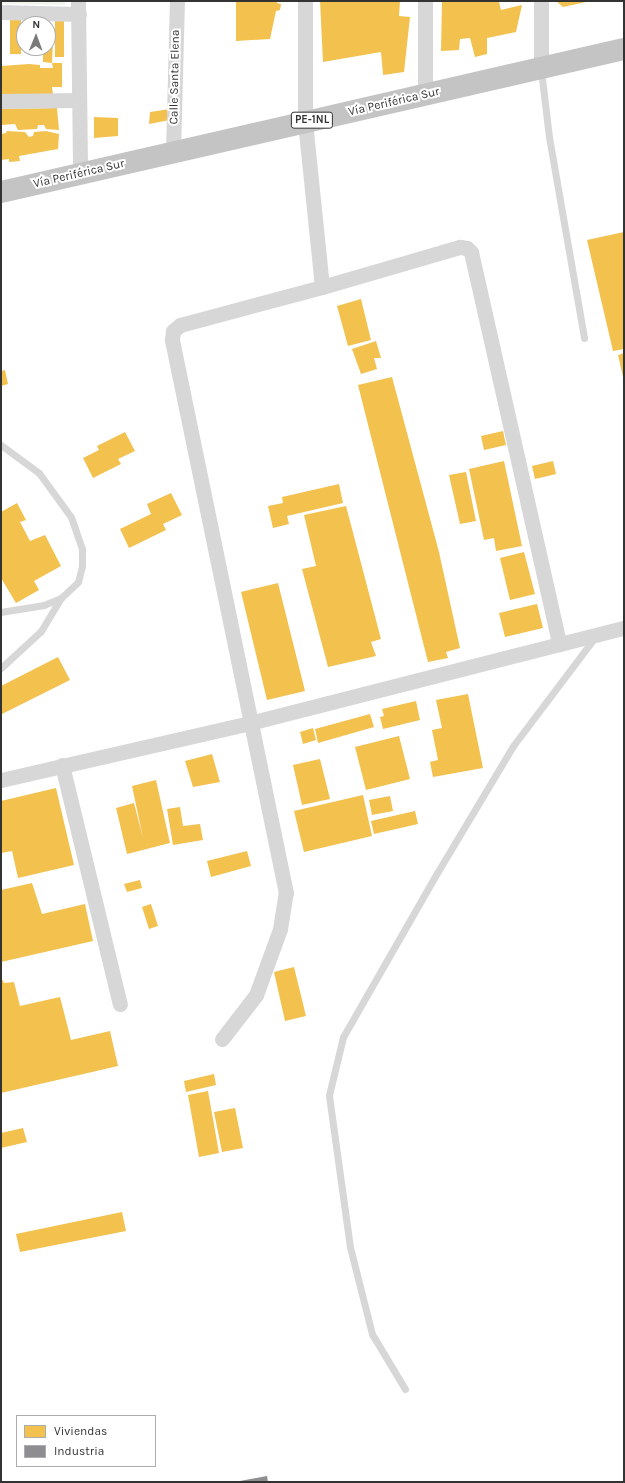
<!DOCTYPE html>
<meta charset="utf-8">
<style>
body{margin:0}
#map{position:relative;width:625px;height:1483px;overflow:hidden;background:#fff;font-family:Karla,sans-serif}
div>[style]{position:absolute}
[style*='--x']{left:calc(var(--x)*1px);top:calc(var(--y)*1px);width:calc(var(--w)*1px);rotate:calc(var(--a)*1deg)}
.green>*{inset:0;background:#f1f5ed}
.homes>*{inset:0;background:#f2c14e}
.industry>*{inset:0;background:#8d8d92}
.lane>*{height:7px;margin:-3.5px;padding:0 3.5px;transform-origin:3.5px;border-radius:3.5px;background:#d7d7d7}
.street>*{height:15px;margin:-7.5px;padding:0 7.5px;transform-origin:7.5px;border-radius:7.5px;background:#d7d7d7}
.highway>*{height:22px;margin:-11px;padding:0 11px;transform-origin:11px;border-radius:11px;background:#c4c4c4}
span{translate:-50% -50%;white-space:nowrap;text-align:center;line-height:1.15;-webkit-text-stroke:4px #fff;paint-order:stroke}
.shield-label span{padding:1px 3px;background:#fff;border:1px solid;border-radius:3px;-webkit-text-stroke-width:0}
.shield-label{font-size:11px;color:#333;font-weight:700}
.street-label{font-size:12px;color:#333}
.frame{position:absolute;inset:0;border:2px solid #333;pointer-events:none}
.legend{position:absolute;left:16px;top:1415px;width:140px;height:52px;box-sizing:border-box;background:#fff;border:1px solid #adadad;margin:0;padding:5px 7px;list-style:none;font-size:12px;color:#333}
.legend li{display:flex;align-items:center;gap:8px;height:20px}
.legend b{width:20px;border:1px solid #adadad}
.north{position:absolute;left:16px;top:16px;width:40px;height:40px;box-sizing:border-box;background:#fff;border:1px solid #adadad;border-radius:50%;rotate:1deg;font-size:11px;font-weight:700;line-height:16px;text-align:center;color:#333}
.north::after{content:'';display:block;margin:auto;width:14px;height:18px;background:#7a7a7a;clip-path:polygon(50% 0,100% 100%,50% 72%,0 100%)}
</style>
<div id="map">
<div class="green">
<i style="clip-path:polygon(1px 1px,65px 1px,65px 5px,1px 4px)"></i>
</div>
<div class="homes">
<i style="clip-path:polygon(236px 1px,277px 1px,277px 3px,281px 4px,280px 10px,276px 11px,270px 39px,236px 41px)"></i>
<i style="clip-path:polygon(320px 1px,400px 1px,399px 16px,410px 17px,404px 72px,383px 75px,381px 52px,323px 62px)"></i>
<i style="clip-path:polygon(442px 1px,495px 1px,499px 2px,501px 10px,522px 5px,516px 32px,487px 38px,487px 54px,475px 57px,470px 38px,460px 39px,459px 50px,441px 51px)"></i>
<i style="clip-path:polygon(556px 1px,586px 1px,586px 2px,563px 7px)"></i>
<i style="clip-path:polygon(10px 17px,21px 17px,21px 33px,24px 33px,24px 44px,21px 44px,21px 54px,10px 54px)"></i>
<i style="clip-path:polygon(64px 19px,64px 57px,55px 57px,55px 20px)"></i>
<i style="clip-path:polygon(48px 41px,53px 41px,52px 63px,43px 62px,43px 48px,48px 48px)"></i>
<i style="clip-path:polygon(52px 63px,62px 63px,62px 87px,52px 87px,53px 94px,1px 94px,1px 66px,29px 64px,40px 65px,40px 68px,53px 68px)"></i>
<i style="clip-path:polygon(57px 108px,59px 130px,46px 129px,44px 125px,38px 125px,37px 129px,18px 130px,15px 124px,1px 125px,1px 109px)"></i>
<i style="clip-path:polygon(170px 109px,170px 120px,149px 124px,150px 112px)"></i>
<i style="clip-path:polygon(94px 117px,118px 118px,118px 136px,94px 138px)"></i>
<i style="clip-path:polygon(7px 131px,25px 132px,29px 137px,33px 136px,34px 132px,46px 131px,59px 134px,58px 149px,19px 156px,20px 161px,9px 162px,9px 159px,1px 160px,1px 134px,6px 133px)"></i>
<i style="clip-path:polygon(624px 232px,624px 349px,613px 351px,587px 240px)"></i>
<i style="clip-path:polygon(361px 299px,371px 340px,348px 346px,337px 306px)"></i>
<i style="clip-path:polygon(376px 341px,381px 358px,374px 358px,377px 369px,361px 374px,352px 349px)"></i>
<i style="clip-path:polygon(624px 353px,624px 377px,623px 377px,618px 355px)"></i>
<i style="clip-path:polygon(5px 370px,8px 384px,1px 386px,1px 371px)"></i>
<i style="clip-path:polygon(392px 377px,439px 552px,460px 648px,446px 652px,448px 658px,428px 662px,358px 385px)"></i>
<i style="clip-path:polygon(503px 431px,506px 445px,484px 450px,481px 436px)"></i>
<i style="clip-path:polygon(125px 432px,135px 451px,118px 459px,121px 464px,93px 478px,83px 458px,99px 450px,97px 446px)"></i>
<i style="clip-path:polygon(504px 461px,522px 546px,496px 551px,494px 538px,484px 540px,469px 469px)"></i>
<i style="clip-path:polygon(553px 461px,556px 474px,535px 479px,532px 466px)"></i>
<i style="clip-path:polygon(466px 472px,476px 521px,460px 524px,449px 475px)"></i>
<i style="clip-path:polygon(339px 484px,343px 503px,287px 516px,289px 524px,273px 528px,268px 506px,283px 503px,282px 497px)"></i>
<i style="clip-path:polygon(171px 493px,182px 515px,163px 524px,166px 530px,129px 548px,120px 529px,151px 514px,147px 504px)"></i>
<i style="clip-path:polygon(17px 503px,26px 520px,20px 522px,30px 541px,45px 535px,61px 566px,34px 581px,39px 590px,16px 603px,1px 578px,1px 512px)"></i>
<i style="clip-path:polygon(346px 506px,381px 639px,371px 642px,376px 656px,328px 667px,302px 569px,316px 566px,304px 515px)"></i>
<i style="clip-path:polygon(524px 552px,535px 594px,510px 600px,500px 558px)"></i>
<i style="clip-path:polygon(278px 583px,305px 691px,267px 700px,241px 592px)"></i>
<i style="clip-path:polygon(537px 604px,543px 628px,505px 637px,499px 613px)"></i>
<i style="clip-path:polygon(58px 657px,70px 680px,2px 714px,1px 686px)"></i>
<i style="clip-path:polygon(468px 694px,483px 768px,433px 777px,430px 762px,438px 760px,432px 730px,442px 728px,436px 700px)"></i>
<i style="clip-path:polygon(416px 701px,420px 720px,383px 729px,380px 717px,384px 716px,382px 709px)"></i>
<i style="clip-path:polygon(370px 714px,374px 727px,318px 743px,315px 729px)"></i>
<i style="clip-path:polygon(313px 728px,316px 740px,303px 744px,300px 732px)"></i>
<i style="clip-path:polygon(399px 736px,410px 779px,366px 790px,355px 747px)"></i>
<i style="clip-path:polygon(212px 754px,220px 782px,193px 787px,185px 761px)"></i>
<i style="clip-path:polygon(320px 759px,330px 799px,302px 805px,293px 765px)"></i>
<i style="clip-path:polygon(156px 780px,170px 843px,127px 854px,116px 808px,134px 803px,143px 838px,132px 786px)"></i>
<i style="clip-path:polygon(56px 788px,74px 865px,18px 878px,12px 851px,1px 853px,1px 801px)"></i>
<i style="clip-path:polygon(363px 795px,372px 836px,304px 852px,294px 811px)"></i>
<i style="clip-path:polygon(390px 796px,393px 811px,372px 815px,369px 800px)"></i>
<i style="clip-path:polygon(180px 807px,183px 826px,200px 824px,203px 840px,173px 845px,167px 809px)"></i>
<i style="clip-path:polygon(415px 811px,418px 824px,374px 834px,371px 821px)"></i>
<i style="clip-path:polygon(247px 851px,251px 866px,211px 877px,207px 861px)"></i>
<i style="clip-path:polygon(140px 880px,142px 888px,127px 892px,124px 884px)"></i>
<i style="clip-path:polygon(32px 883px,42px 914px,85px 904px,93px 941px,1px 962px,1px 890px)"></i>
<i style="clip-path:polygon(151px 904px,158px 926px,149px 929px,142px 907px)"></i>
<i style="clip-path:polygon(294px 967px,306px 1016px,285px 1021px,274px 972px)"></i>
<i style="clip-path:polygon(1px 977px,4px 983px,14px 982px,20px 1006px,60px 997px,71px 1040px,110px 1031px,118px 1066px,1px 1093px)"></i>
<i style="clip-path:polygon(214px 1074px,216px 1085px,186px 1092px,184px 1081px)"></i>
<i style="clip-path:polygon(208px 1091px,219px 1153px,199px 1157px,188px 1095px)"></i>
<i style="clip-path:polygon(235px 1108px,243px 1148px,222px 1152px,214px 1112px)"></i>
<i style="clip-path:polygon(23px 1128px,27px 1142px,1px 1148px,1px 1133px)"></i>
<i style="clip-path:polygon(122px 1212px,126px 1231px,20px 1252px,16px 1234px)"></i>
</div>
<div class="industry">
<i style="clip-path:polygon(267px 1476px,268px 1482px,241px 1482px,240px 1481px)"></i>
</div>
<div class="lane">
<i style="--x:541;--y:70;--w:67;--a:83.2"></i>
<i style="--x:549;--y:137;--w:204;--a:80.1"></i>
<i style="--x:1;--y:445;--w:47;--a:36.4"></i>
<i style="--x:39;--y:473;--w:54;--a:54"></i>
<i style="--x:71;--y:517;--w:34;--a:71"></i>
<i style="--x:82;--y:549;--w:17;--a:90"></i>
<i style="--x:82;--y:566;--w:16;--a:104"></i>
<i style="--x:78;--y:582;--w:23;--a:137"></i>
<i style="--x:61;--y:598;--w:18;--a:158"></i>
<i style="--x:44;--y:605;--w:44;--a:170.8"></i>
<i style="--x:1;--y:668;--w:54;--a:-42.8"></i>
<i style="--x:41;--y:631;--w:39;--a:-59"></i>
<i style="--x:405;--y:1389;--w:64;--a:-121"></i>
<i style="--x:372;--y:1334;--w:90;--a:-104.2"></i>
<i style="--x:350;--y:1247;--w:153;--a:-97.9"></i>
<i style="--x:329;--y:1095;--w:60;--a:-76.4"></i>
<i style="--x:343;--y:1037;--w:189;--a:-60.2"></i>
<i style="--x:437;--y:873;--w:148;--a:-59.1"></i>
<i style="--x:513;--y:746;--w:136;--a:-53"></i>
</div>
<div class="street">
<i style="--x:78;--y:1;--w:172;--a:89.3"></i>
<i style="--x:305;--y:1;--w:121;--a:90"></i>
<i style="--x:305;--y:122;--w:166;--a:84.1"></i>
<i style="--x:1;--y:12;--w:78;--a:1.5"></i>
<i style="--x:541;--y:68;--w:67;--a:-90"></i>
<i style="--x:425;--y:95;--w:94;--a:-90"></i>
<i style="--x:1;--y:101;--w:78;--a:-0.7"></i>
<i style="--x:173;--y:152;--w:151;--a:-88.5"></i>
<i style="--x:62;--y:765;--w:246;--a:76.4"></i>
<i style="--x:1;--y:780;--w:255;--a:-12.9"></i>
<i style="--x:250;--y:723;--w:386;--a:-14.3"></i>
<i style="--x:222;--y:1039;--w:56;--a:-52.3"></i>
<i style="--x:256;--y:995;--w:70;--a:-70"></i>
<i style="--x:280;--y:929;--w:36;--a:-81"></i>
<i style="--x:286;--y:893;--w:565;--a:-101.65"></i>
<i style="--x:172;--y:340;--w:9;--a:-84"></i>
<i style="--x:173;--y:331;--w:9;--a:-41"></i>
<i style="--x:180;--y:325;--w:147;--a:-15"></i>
<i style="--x:322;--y:287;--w:144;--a:-16.2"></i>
<i style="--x:460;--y:247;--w:7;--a:8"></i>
<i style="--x:467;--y:248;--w:6;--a:45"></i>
<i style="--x:471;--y:252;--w:402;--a:77.3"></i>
</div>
<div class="highway">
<i style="--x:1;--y:192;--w:639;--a:-12.93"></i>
</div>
<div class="shield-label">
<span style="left:312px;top:120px">PE-1NL</span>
</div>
<div class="street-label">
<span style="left:175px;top:77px;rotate:-89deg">Calle Santa Elena</span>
<span style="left:394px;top:102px;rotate:-13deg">Vía Periférica Sur</span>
<span style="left:79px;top:174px;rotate:-13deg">Vía Periférica Sur</span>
</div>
<div class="frame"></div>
<ul class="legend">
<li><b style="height:11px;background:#f2c14e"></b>Viviendas</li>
<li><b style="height:11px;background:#8d8d92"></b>Industria</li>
</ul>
<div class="north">N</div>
</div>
